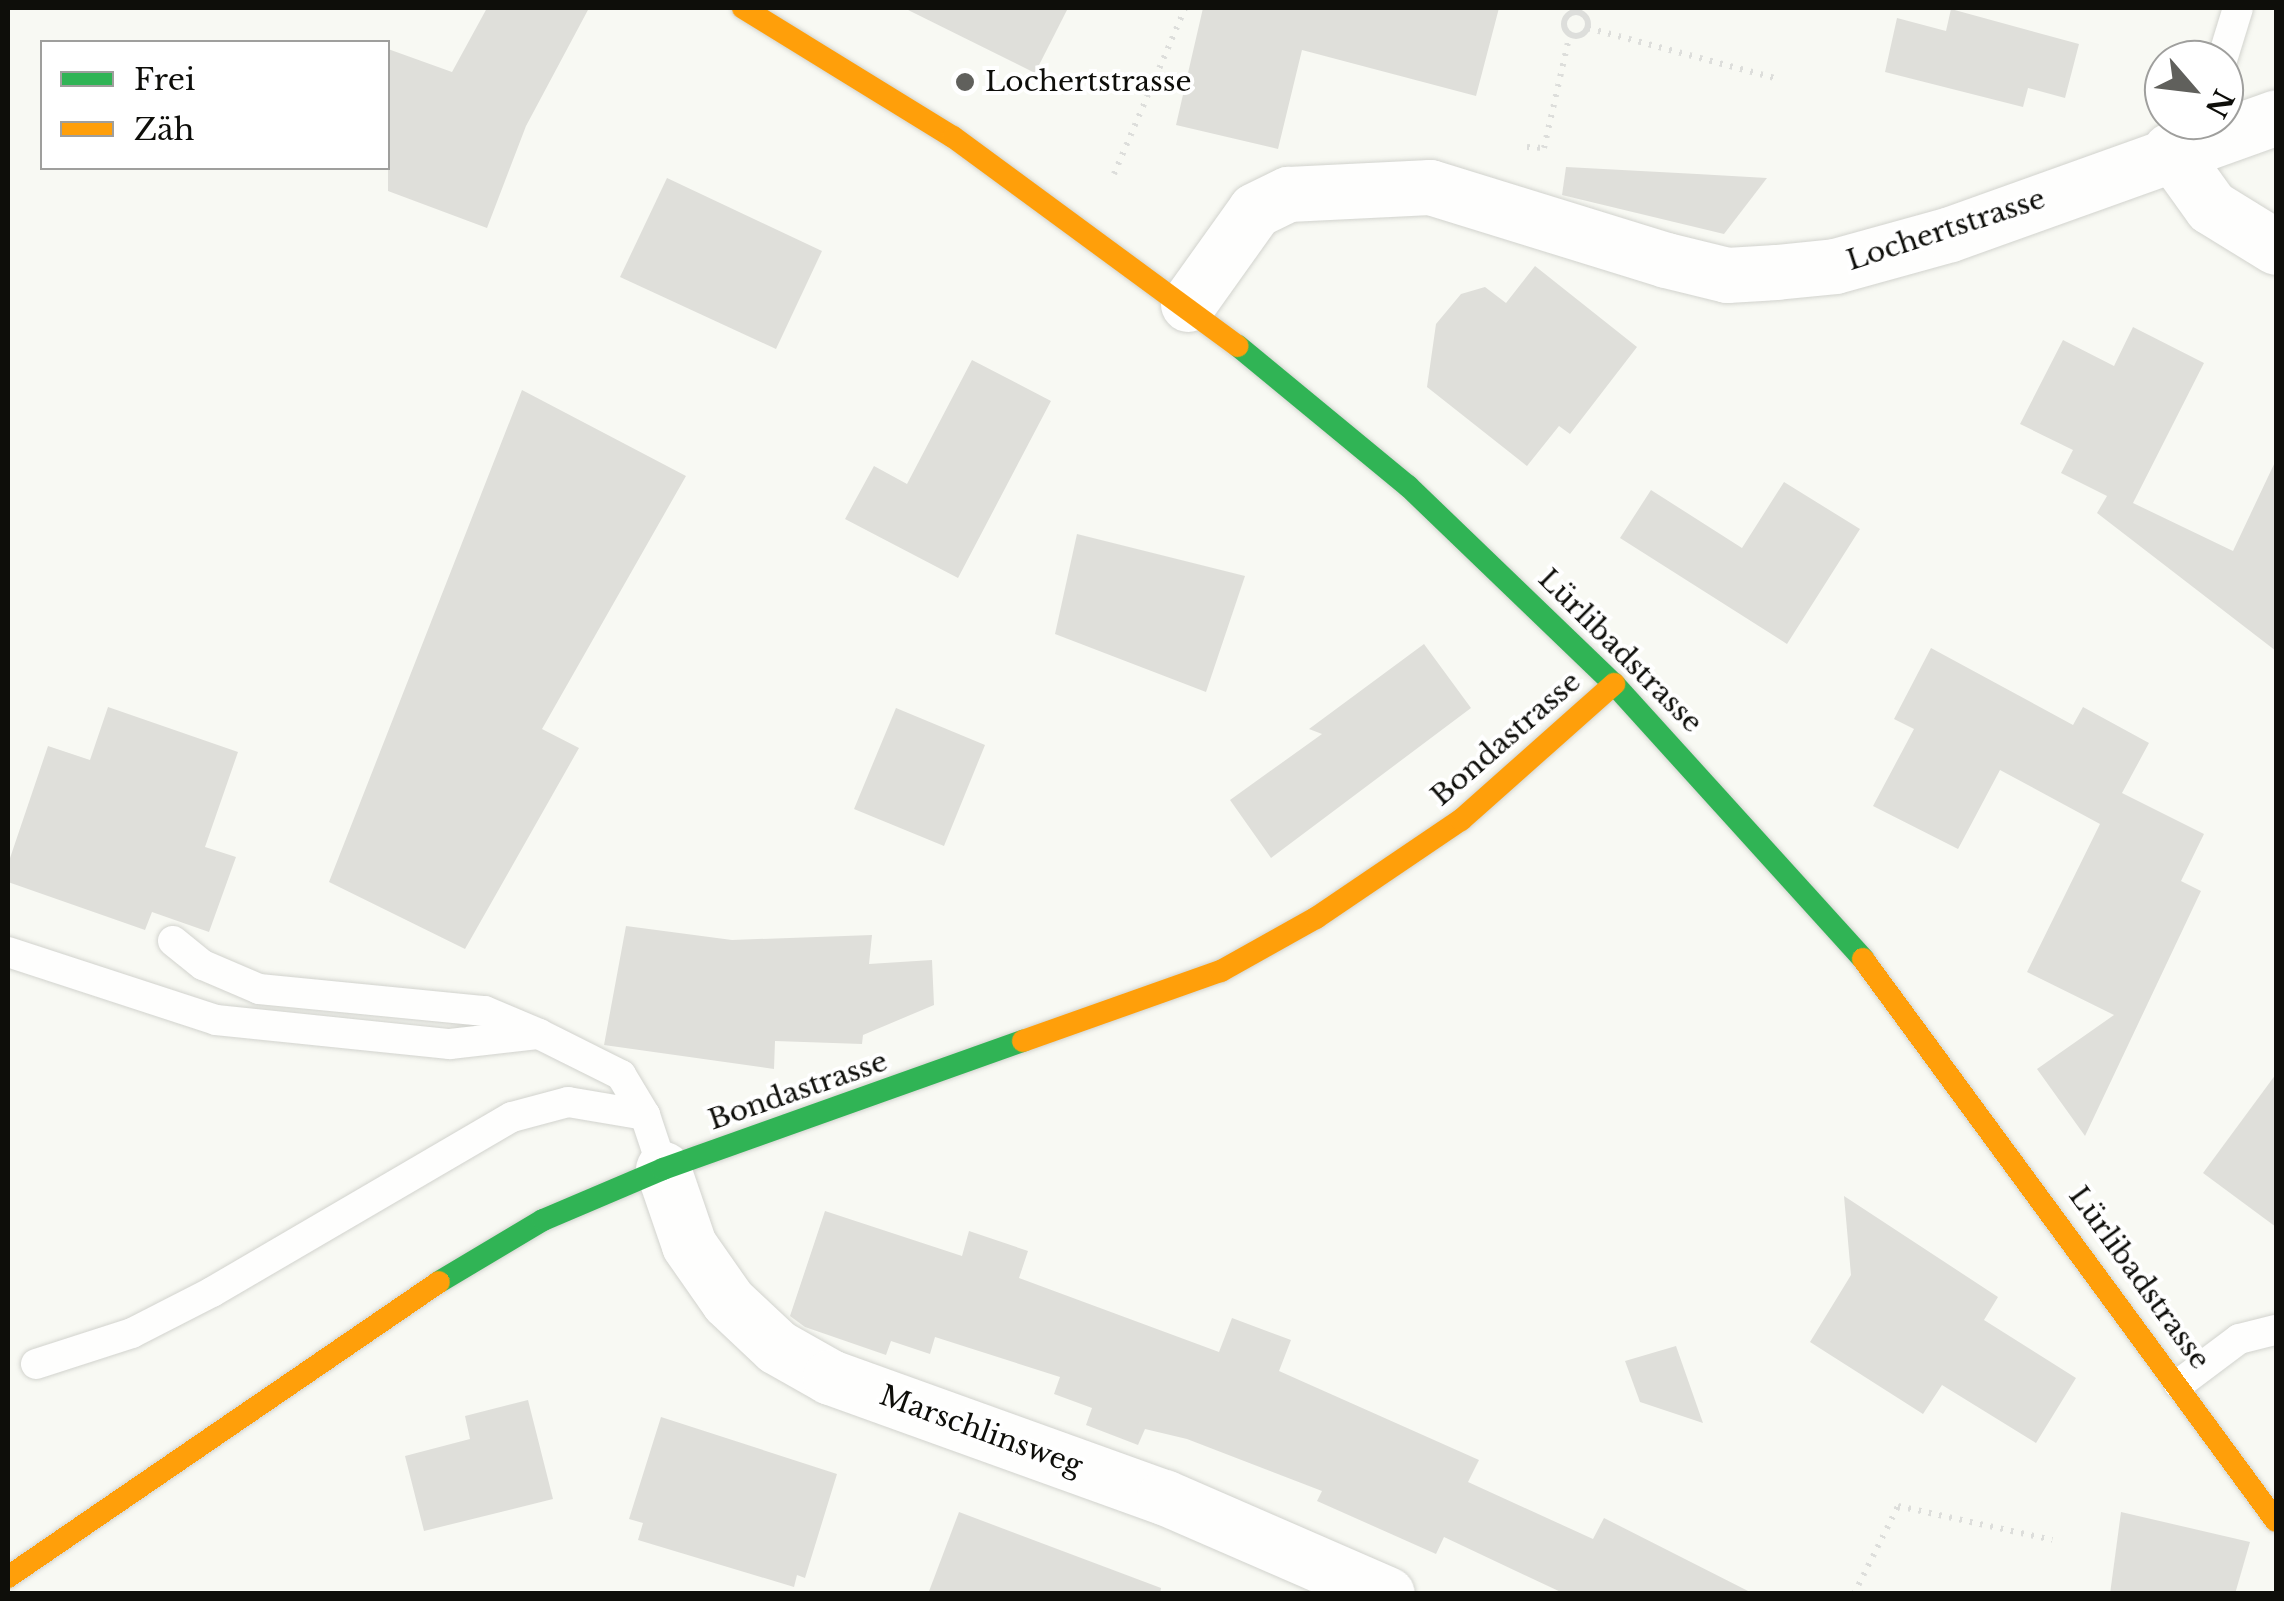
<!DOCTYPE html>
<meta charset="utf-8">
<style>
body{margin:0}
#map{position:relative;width:2284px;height:1601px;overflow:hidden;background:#f8f9f3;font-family:"Libre Baskerville",serif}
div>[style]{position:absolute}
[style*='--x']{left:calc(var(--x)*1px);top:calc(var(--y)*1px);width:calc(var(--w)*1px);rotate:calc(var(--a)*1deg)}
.building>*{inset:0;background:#dfdfda}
.path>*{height:6px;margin-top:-3px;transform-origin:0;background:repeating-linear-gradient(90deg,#dddedb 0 2.5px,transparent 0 10.5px)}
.path>.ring{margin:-3px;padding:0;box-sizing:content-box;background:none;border:6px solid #dddedb;border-radius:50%}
.roads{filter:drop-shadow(0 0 2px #d2d3ce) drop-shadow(0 0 2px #d2d3ce)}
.lane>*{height:30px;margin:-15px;padding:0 15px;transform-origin:15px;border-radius:15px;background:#fefefd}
.street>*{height:55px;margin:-27.5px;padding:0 27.5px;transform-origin:27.5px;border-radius:27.5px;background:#fefefd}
.fast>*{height:22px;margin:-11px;padding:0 11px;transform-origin:11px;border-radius:11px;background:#30b455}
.slow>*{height:22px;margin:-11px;padding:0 11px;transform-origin:11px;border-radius:11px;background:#ff9f0a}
.dots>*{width:28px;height:28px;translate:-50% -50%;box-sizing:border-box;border:5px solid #fff;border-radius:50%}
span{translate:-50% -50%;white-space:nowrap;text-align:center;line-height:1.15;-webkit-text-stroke:8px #fff;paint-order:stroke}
.poi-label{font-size:28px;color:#0e0e0a}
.left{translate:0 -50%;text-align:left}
.street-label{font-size:28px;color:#0e0e0a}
.frame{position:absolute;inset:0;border:10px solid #0e0e0a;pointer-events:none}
.legend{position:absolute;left:40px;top:40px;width:350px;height:130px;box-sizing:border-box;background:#fff;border:2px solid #9f9f9d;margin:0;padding:12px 18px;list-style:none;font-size:30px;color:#0e0e0a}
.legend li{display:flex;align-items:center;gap:20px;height:50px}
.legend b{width:50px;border:2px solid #9f9f9d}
.north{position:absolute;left:2144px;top:40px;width:100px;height:100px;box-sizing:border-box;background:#fff;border:2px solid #9f9f9d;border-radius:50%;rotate:118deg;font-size:28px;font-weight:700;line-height:40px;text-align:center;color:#0e0e0a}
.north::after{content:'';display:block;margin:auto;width:35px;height:45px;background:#60605c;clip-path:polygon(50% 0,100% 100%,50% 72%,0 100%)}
</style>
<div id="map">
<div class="building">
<i style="clip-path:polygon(487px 8px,589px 8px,526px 126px,487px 228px,388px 191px,388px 49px,452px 72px)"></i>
<i style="clip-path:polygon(904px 8px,1068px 8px,1035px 73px)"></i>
<i style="clip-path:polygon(1203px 8px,1499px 8px,1476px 96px,1302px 50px,1278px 149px,1176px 125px)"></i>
<i style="clip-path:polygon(1951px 9px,2079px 44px,2065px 98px,2028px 88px,2023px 107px,1885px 72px,1897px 18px,1946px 31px)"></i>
<i style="clip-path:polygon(1566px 167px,1697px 174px,1767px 178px,1724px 234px,1562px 195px)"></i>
<i style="clip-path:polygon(667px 178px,822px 251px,776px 349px,620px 277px)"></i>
<i style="clip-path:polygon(1535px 266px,1637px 347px,1570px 434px,1559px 426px,1527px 466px,1427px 387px,1436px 324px,1461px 294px,1485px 287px,1506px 303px)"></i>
<i style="clip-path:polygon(2133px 327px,2204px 363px,2133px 503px,2233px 551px,2276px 460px,2276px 651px,2097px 513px,2107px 496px,2061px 473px,2073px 450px,2020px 424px,2063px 340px,2114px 366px)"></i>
<i style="clip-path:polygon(972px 360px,1051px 401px,958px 578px,845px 519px,874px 466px,907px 484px)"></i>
<i style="clip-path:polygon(522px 390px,686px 476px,542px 729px,579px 748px,465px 949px,329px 882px)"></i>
<i style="clip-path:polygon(1784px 482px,1860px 529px,1787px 644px,1620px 538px,1651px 490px,1742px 548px)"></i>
<i style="clip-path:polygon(1077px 534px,1245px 576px,1206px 692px,1055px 634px)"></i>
<i style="clip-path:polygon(1424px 644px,1471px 708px,1271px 858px,1230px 800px,1322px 734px,1309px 729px)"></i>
<i style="clip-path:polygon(1931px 648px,2073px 725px,2083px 707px,2149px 743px,2122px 793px,2204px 834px,2181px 881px,2201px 891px,2085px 1136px,2037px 1069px,2114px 1015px,2027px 972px,2100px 824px,2000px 770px,1958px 849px,1873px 806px,1914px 729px,1894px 719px)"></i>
<i style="clip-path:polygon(108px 707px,238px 752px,205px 847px,236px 857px,209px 932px,152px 912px,145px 930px,8px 882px,8px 864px,48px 746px,90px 760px)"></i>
<i style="clip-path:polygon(896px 708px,985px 745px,944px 846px,854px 809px)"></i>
<i style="clip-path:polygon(626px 926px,732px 940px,872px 935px,869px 964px,932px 960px,934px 1005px,863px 1035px,862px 1044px,775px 1041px,774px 1069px,604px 1045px)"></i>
<i style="clip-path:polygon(2276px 1074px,2276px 1227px,2203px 1173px)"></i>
<i style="clip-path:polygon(1844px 1196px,1998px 1297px,1984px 1320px,2076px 1378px,2036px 1443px,1942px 1385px,1923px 1414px,1810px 1342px,1851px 1275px)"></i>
<i style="clip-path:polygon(825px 1211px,962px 1256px,969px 1231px,1028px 1251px,1019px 1278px,1219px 1352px,1232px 1318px,1291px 1340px,1279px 1371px,1479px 1460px,1468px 1482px,1593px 1539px,1604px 1518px,1754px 1594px,1565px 1594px,1444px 1537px,1436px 1554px,1317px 1501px,1322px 1491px,1187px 1439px,1145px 1429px,1138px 1445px,1086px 1425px,1092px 1408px,1054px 1394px,1060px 1377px,935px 1337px,930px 1354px,891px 1341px,886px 1355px,805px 1327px,790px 1316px)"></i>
<i style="clip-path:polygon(1676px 1346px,1703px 1423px,1640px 1402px,1625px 1361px)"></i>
<i style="clip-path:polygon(528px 1400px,553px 1499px,424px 1531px,405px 1456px,470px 1439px,465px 1416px)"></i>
<i style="clip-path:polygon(661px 1417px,837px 1474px,805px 1578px,797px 1575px,794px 1587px,638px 1540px,643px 1523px,629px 1519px)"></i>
<i style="clip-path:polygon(959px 1512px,1161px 1588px,1160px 1594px,928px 1594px)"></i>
<i style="clip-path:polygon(2121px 1512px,2250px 1542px,2235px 1594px,2110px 1594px)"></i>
</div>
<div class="path">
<i class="ring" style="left:1564px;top:12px;width:18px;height:18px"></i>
<i style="--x:1588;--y:28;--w:198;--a:15"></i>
<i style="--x:1527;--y:147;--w:17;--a:3"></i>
<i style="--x:1544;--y:148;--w:117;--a:-77.2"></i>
<i style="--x:1114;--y:174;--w:181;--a:-66.8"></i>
<i style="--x:1854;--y:1594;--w:98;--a:-63.4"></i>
<i style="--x:1898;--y:1506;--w:158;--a:12.4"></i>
</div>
<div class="roads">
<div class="lane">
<i style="--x:2222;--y:60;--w:54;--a:-72.9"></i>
<i style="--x:173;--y:941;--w:38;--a:39"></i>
<i style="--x:203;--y:965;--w:61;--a:23.2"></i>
<i style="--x:259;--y:989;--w:227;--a:5.6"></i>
<i style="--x:485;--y:1011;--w:56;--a:22.9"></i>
<i style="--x:8;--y:952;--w:219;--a:18.1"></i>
<i style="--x:216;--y:1020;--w:235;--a:5.9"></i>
<i style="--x:450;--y:1044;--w:90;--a:-6.4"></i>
<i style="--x:539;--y:1034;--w:92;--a:26.6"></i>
<i style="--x:621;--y:1075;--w:47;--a:59"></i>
<i style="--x:645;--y:1115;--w:57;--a:71.6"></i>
<i style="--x:36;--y:1364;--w:101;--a:-17.9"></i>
<i style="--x:132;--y:1333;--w:90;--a:-27.1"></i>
<i style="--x:212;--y:1292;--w:347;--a:-30.3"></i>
<i style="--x:512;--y:1117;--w:58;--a:-15"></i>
<i style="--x:568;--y:1102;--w:78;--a:9.6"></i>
<i style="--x:2179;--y:1384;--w:75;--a:-36.9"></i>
<i style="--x:2239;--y:1339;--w:38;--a:-14"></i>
</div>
<div class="street">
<i style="--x:2170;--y:150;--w:70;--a:54.3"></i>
<i style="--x:2211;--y:207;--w:76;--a:31.6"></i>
<i style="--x:1188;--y:304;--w:115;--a:-54.5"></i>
<i style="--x:1255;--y:210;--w:37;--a:-26"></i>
<i style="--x:1288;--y:194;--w:142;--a:-2.8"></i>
<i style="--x:1430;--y:187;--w:247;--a:17.2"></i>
<i style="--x:1666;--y:260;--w:63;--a:13.8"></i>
<i style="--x:1727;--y:275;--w:49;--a:-3.5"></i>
<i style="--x:1776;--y:272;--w:59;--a:-5.8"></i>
<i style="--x:1835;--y:266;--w:119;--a:-15.5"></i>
<i style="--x:1950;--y:234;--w:346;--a:-19.7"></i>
<i style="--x:663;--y:1169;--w:80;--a:71.1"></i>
<i style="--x:689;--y:1245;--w:68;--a:55.1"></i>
<i style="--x:728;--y:1301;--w:67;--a:43.2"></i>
<i style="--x:777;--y:1347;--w:61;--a:29.5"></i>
<i style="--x:830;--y:1377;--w:355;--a:19.8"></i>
<i style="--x:1164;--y:1497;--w:243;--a:23.5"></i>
</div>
<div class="fast">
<i style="--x:1238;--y:346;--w:220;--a:39.5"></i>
<i style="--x:1408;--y:486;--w:286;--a:43.9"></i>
<i style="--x:1614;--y:684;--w:371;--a:47.8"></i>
<i style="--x:439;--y:1282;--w:121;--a:-30.8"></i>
<i style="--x:543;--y:1220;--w:130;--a:-23"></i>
<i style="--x:663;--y:1169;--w:382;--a:-19.6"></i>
</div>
<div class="slow">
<i style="--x:743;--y:8;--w:246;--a:31.6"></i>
<i style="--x:953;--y:137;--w:353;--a:36.3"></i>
<i style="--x:1863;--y:959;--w:697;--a:53.69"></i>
<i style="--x:1023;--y:1041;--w:210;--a:-19.5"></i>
<i style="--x:1221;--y:971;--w:109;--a:-29.2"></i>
<i style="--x:1316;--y:918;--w:175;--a:-34.1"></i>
<i style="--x:1461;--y:820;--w:205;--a:-41.6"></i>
<i style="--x:8;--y:1577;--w:522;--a:-34.39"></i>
</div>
</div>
<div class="dots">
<i style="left:965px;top:82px;background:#60605c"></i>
</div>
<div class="poi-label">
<span class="left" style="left:985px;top:82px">Lochertstrasse</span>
</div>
<div class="street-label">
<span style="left:1946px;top:230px;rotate:-18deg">Lochertstrasse</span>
<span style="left:1620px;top:651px;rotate:45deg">Lürlibadstrasse</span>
<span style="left:1506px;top:739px;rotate:-41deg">Bondastrasse</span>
<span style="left:798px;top:1091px;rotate:-19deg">Bondastrasse</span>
<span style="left:2139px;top:1278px;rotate:54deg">Lürlibadstrasse</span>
<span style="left:981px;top:1431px;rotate:20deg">Marschlinsweg</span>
</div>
<div class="frame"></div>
<ul class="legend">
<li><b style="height:12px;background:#30b455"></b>Frei</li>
<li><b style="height:12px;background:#ff9f0a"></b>Zäh</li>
</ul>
<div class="north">N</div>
</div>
